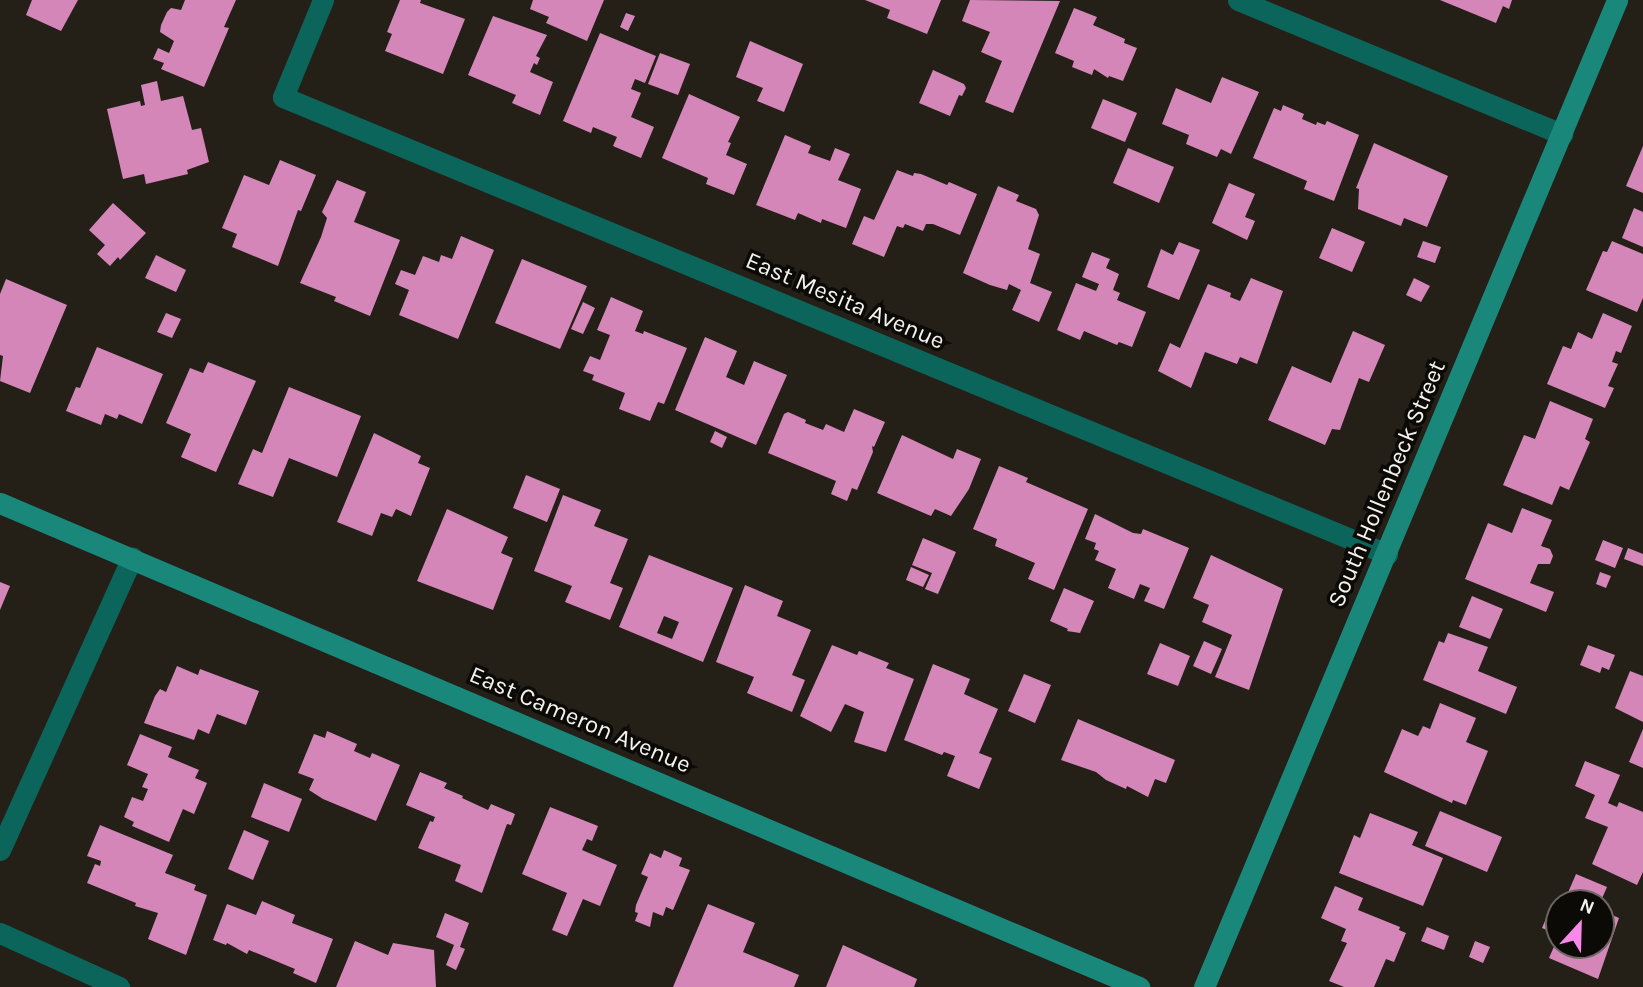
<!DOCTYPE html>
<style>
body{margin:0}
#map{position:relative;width:1643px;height:987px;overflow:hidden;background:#242018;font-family:Karla,sans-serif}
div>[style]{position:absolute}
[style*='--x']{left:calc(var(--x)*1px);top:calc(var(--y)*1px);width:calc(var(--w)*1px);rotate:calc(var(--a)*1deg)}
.building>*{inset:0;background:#d586b8}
.street>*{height:21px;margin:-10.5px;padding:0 10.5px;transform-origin:10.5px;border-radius:10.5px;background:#0b655a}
.secondary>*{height:21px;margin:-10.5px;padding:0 10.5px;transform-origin:10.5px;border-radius:10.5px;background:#19887a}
span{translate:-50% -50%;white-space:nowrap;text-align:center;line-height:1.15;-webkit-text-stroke:7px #0c0a07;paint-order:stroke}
.street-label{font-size:24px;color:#f6f3ed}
.north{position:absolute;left:1545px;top:889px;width:70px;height:70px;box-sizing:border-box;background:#0c0a07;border:2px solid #6a6763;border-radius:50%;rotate:22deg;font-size:19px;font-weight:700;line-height:28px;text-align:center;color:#f6f3ed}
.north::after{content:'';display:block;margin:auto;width:24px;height:32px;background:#f888ea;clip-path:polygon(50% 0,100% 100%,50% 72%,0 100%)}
</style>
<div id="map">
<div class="building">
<i style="clip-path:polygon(32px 0,78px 0,61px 31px,26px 15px)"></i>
<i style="clip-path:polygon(185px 0,236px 0,224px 27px,229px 28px,204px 87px,161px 69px,164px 63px,153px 59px,158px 48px,169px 53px,174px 41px,160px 32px,161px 25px,167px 12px,171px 8px,181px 10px)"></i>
<i style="clip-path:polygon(400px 0,421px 0,420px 3px,465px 19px,443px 74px,385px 51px,392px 34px,387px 32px)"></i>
<i style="clip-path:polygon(533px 0,604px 0,587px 41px,546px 23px,549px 17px,530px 9px)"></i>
<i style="clip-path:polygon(865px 0,941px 0,927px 34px,887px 18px,890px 10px)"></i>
<i style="clip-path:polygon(970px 0,1060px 1px,1013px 113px,985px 102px,1002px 61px,981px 52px,990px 32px,962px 21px)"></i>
<i style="clip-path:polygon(1440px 0,1512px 0,1509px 9px,1503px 6px,1496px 23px)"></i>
<i style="clip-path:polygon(1074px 8px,1097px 17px,1093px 25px,1125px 39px,1124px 43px,1137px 48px,1123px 81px,1109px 76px,1108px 78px,1094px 69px,1092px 75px,1072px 67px,1074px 61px,1055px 53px)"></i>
<i style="clip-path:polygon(626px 13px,635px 16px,628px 31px,620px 27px)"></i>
<i style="clip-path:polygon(493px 16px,547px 35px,536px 56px,540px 58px,537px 65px,534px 63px,530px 72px,553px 82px,540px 115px,512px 103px,516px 95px,468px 75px)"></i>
<i style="clip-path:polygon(600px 33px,656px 56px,645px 83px,635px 79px,631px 89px,641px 93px,631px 117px,654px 127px,641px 158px,613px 146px,617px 137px,593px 127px,591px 133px,563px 121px)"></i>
<i style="clip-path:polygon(750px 41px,803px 64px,784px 112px,757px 101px,763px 88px,736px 77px)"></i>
<i style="clip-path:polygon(660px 53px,690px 64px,678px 95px,648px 84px)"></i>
<i style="clip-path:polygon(933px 70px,964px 84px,966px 88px,962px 96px,959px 95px,950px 116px,919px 103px)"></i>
<i style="clip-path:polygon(1222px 77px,1259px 92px,1231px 154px,1221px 149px,1217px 157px,1186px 144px,1189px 135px,1162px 124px,1176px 88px,1211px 103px)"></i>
<i style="clip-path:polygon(157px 81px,161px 101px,183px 96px,192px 130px,201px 128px,209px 162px,187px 170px,188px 174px,146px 184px,144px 174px,123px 179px,107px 109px,140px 101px,141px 106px,145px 105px,141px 85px)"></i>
<i style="clip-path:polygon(689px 94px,740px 117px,728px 142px,731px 143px,726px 155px,747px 164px,734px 195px,706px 184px,708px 178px,662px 158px)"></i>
<i style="clip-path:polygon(1103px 99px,1137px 113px,1125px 142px,1091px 128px)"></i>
<i style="clip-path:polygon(1283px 105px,1304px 114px,1302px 119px,1316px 125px,1317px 122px,1325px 125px,1327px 121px,1359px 135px,1334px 201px,1304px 189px,1307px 181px,1253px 158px,1274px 108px,1281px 111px)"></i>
<i style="clip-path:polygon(785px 135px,811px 146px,808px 153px,830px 161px,835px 148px,850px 154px,838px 180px,861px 189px,846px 228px,822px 219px,821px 223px,798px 213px,795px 220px,756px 205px)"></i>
<i style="clip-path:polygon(1374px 143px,1448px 176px,1427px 227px,1404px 218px,1401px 226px,1358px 209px,1359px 189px,1356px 188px)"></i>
<i style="clip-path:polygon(1643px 146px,1643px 193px,1626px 186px)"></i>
<i style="clip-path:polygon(1128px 148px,1174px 167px,1159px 203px,1113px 183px)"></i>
<i style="clip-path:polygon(280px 160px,316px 175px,301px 211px,298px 210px,278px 266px,232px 247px,237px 234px,222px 228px,244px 175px,269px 185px)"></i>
<i style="clip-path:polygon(897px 170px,913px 176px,914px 173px,921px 174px,947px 185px,949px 182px,977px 194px,960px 235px,933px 224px,926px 224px,923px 231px,905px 224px,903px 228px,897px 226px,884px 257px,852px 244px,864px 216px,874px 220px)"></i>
<i style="clip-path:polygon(337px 180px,366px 192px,354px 222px,400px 240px,370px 316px,334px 301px,336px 297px,300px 283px,321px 237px,327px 218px,322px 212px)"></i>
<i style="clip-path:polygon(1229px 183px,1255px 194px,1245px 217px,1255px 221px,1247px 240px,1212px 223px)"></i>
<i style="clip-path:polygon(998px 186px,1019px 195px,1016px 201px,1036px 209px,1039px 215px,1028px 249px,1040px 254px,1030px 283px,1052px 292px,1039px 322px,1012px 310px,1021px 290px,1009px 284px,1007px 290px,990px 285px,963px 273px)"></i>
<i style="clip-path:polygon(113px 203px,146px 233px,120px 260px,118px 257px,110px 266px,97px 254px,105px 245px,89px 230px)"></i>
<i style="clip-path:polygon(1634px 208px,1643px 212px,1643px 247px,1622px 238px)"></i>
<i style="clip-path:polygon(1332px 228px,1365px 242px,1352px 272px,1319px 258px)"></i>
<i style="clip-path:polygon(461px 236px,494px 250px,458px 339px,399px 315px,409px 290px,395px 284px,401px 270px,415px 275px,423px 256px,439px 262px,441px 255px,452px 259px)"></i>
<i style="clip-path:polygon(1423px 241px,1441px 247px,1435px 263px,1417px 257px)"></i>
<i style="clip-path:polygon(1612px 241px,1643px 254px,1643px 298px,1637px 312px,1586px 290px,1603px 251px,1607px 252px)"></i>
<i style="clip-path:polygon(1179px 242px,1200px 250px,1179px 300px,1147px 287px,1161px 249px,1173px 255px)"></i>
<i style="clip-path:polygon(1092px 252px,1110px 259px,1106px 268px,1119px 274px,1113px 290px,1120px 293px,1117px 300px,1146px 312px,1132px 347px,1119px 342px,1117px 345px,1084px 331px,1080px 340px,1057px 330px,1076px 283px,1096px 291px,1099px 284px,1082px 277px)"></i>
<i style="clip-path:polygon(156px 255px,186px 270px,176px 292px,145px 278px)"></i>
<i style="clip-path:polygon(522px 259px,587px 286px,560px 349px,495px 323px)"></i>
<i style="clip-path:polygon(1251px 278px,1283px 291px,1257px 364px,1240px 357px,1237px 364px,1205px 352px,1191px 388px,1158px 371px,1170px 343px,1180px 348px,1208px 284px,1231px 293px,1230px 297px,1240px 301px)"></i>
<i style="clip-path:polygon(1414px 278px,1430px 286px,1421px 302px,1406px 295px)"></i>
<i style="clip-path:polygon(6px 279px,67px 305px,30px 393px,0 381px,3px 356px,0 355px,0 294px)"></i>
<i style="clip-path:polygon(611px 297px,643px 311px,635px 331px,643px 334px,644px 331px,687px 348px,664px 404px,658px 402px,650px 421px,619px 409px,625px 393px,592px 380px,594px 375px,583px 371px,590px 356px,600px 360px,610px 335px,597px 330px)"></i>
<i style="clip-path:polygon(583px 302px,595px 308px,583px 334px,571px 329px)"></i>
<i style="clip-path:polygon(166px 313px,181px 319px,172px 338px,157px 332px)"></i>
<i style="clip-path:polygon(1603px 313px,1632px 326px,1621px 353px,1616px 351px,1612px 362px,1618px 364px,1608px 386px,1614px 388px,1605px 408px,1547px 384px,1563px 346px,1571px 349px,1578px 332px,1592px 339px)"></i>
<i style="clip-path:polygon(1353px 331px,1385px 345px,1369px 382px,1359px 378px,1340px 430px,1332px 429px,1325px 445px,1268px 420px,1292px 366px,1331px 383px)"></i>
<i style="clip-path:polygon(705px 337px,737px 351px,726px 377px,744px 385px,754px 361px,787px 375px,756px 445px,675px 410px)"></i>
<i style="clip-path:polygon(97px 347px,163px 374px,142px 424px,119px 414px,117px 419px,105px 414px,101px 425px,66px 411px,76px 387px,80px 388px)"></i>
<i style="clip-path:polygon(208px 362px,256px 381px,216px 472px,181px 457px,191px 434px,166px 423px,190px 368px,203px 373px)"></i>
<i style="clip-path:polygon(289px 387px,361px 416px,337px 477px,289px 458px,273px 497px,238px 484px,253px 449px,262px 453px)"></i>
<i style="clip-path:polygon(1550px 401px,1593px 419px,1585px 439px,1590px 442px,1569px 490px,1560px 486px,1552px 505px,1503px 485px,1524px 435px,1535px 439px)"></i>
<i style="clip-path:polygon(854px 409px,885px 422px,874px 447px,872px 446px,873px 452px,857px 490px,852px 488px,847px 501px,831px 494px,836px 481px,768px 453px,784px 414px,788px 412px,806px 420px,805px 423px,823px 430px,826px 424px,844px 432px)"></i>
<i style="clip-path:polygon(715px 431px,727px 437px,722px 448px,710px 442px)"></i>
<i style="clip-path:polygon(374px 433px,421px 456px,418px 463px,430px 468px,411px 516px,396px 509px,392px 517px,381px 513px,372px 536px,337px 522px)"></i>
<i style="clip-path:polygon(902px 435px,953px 459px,957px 449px,981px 459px,969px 489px,951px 516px,935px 509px,931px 516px,877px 493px)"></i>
<i style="clip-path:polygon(999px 466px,1028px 478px,1026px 482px,1088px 509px,1054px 590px,1028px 579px,1035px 563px,995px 546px,997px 539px,973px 529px)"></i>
<i style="clip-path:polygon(526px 475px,560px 489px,547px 522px,513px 508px)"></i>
<i style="clip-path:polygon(563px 495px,601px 510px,594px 526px,628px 539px,610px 583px,623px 588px,610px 620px,565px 602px,572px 586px,534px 571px)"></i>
<i style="clip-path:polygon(1522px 508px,1552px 520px,1541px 546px,1550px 549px,1553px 556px,1550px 564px,1538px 564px,1530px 583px,1554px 592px,1546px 612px,1465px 579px,1488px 523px,1512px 533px)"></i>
<i style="clip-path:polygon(447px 509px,508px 537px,501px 553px,513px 558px,493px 610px,417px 581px)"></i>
<i style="clip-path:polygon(1095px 514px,1133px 533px,1141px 534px,1143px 529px,1189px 548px,1164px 609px,1144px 601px,1150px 588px,1140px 584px,1134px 599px,1108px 588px,1116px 569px,1095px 560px,1099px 551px,1094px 549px,1096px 543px,1085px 539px)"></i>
<i style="clip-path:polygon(923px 538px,956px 552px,938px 594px,925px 589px,932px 573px,912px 565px)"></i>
<i style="clip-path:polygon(1603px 540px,1623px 548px,1615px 568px,1595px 560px)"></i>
<i style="clip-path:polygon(1628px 548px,1643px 554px,1643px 566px,1624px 559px)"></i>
<i style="clip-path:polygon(evenodd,649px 555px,733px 588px,703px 662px,619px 627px,649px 555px,664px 616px,679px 622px,672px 639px,657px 633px,664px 616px)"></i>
<i style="clip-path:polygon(1211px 555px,1283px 589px,1249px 690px,1215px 677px,1232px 635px,1202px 622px,1209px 605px,1193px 598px)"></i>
<i style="clip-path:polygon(911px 567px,929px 575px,923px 587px,906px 580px)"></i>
<i style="clip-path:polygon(1600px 572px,1611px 576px,1606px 588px,1596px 584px)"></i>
<i style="clip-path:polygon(0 582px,10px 586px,0 610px)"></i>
<i style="clip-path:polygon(745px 585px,783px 601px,777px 616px,811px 630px,792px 675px,805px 680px,792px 712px,747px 693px,754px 677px,716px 662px)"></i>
<i style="clip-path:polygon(1064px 588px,1094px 601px,1080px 633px,1067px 631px,1068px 629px,1050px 621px)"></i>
<i style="clip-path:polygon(1472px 596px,1503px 609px,1490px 639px,1459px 627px)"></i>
<i style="clip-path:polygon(1448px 633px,1488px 647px,1478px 671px,1517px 687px,1506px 714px,1423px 680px,1439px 641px,1444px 643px)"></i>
<i style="clip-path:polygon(1204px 641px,1222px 649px,1211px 674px,1193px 666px)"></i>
<i style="clip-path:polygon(1160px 643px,1190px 656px,1178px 686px,1147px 674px)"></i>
<i style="clip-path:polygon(832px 645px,857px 655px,859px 651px,889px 663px,886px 668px,914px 679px,886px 752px,854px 742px,864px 712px,845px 704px,831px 732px,800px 716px)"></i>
<i style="clip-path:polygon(1588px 645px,1615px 655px,1609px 670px,1602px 667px,1600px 673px,1580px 665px)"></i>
<i style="clip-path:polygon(933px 664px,970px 679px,964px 694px,998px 709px,979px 753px,992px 758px,979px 789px,947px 776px,955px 756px,944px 752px,942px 755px,904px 740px)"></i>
<i style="clip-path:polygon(177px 666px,198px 675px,200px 669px,259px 691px,246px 725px,217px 714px,209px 734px,198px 729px,194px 740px,144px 723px,155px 696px,160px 689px,166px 692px)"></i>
<i style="clip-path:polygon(1630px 671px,1643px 676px,1643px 722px,1615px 708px)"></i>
<i style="clip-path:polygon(1024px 674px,1051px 685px,1035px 723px,1008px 711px)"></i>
<i style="clip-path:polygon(1440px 703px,1476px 718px,1466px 742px,1488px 751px,1466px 805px,1453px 800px,1452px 803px,1384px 772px,1402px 729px,1418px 736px,1423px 726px,1430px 729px)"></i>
<i style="clip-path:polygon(1078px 719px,1175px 760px,1166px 783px,1155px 779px,1148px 797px,1127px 786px,1126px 789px,1106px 780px,1096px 772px,1061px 760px)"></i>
<i style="clip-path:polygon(1643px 729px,1643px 768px,1629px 762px)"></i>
<i style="clip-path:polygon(327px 731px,357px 744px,354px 751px,370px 758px,372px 753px,400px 765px,376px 821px,323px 799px,309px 790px,314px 779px,298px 773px,314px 734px,325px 738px)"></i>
<i style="clip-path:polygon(140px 734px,172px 747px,168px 757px,199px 770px,195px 778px,207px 783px,194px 814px,183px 809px,169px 842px,132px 826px,134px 822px,124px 817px,132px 797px,143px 801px,148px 789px,142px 787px,148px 774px,127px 765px)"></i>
<i style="clip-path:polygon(1585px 761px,1620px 775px,1608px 803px,1617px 807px,1619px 802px,1643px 812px,1643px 872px,1637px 885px,1592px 864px,1608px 827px,1585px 818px,1595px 795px,1575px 786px)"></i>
<i style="clip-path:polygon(420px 772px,447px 783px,444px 788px,463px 796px,462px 798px,488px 810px,491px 804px,515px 814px,511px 825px,507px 824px,482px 893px,455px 881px,461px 865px,418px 848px,430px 821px,433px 822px,435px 817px,406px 805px)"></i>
<i style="clip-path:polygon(264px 783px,302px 799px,289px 832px,251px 817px)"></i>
<i style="clip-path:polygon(550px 807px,598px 826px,592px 841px,587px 839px,582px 850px,617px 865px,600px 906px,583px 899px,567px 936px,552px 930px,567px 893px,522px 874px)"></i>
<i style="clip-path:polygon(1440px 811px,1502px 837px,1487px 872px,1425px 846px)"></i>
<i style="clip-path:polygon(1370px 813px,1418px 832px,1412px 845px,1443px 858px,1423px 906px,1339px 873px,1354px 835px,1360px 838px)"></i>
<i style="clip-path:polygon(100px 825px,173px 855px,165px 873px,196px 885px,194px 890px,207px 895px,186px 955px,148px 939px,158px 913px,135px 906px,136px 903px,87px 883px,95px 864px,100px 866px,101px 861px,87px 856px)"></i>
<i style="clip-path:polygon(244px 830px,269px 841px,253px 880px,228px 869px)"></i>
<i style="clip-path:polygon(664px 850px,682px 858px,679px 866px,690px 870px,673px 910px,666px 907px,663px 916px,653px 912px,650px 927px,635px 921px,638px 913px,635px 912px,636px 905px,648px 877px,641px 874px,650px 853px,661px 858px)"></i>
<i style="clip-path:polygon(1576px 874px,1607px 887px,1600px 903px,1564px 902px)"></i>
<i style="clip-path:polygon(1335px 886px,1363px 898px,1358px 910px,1400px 927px,1399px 930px,1406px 933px,1394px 962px,1386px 959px,1374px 987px,1344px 987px,1329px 981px,1347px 943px,1341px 941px,1346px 929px,1321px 918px)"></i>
<i style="clip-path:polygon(262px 901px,295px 915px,292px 923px,333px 939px,316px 983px,293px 973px,295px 969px,249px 950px,247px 954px,227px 943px,226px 945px,213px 940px,227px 904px,256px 915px)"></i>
<i style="clip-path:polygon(708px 904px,755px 923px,743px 952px,799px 975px,794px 987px,673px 987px)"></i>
<i style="clip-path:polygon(1601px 910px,1619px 918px,1598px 979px,1549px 958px,1559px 935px,1542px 928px,1547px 916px,1555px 920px,1559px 911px,1559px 945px,1601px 945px)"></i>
<i style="clip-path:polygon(445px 913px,469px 923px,460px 947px,465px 949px,456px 970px,446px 965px,454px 945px,436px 937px)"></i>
<i style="clip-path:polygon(1427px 927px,1449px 936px,1444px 950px,1421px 941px)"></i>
<i style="clip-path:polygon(355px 941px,388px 955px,393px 943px,434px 950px,436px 987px,336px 987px)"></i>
<i style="clip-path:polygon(1475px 941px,1490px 947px,1483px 963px,1469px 957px)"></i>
<i style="clip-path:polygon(843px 945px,917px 979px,914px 987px,826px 987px)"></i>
</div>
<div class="street">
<i style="--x:323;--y:0;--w:105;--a:112.4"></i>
<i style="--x:283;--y:97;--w:1195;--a:22.49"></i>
<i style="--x:1238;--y:0;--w:351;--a:22.5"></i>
<i style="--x:0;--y:850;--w:321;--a:-65.7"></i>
<i style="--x:0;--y:933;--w:131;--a:24.4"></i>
</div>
<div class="secondary">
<i style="--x:0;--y:503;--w:1238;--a:23.02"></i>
<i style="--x:1204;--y:987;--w:1070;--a:-67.29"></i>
</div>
<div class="street-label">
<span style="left:845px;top:301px;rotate:23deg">East Mesita Avenue</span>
<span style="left:1387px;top:484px;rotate:-67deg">South Hollenbeck Street</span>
<span style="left:580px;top:720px;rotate:23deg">East Cameron Avenue</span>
</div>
<div class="north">N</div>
</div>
